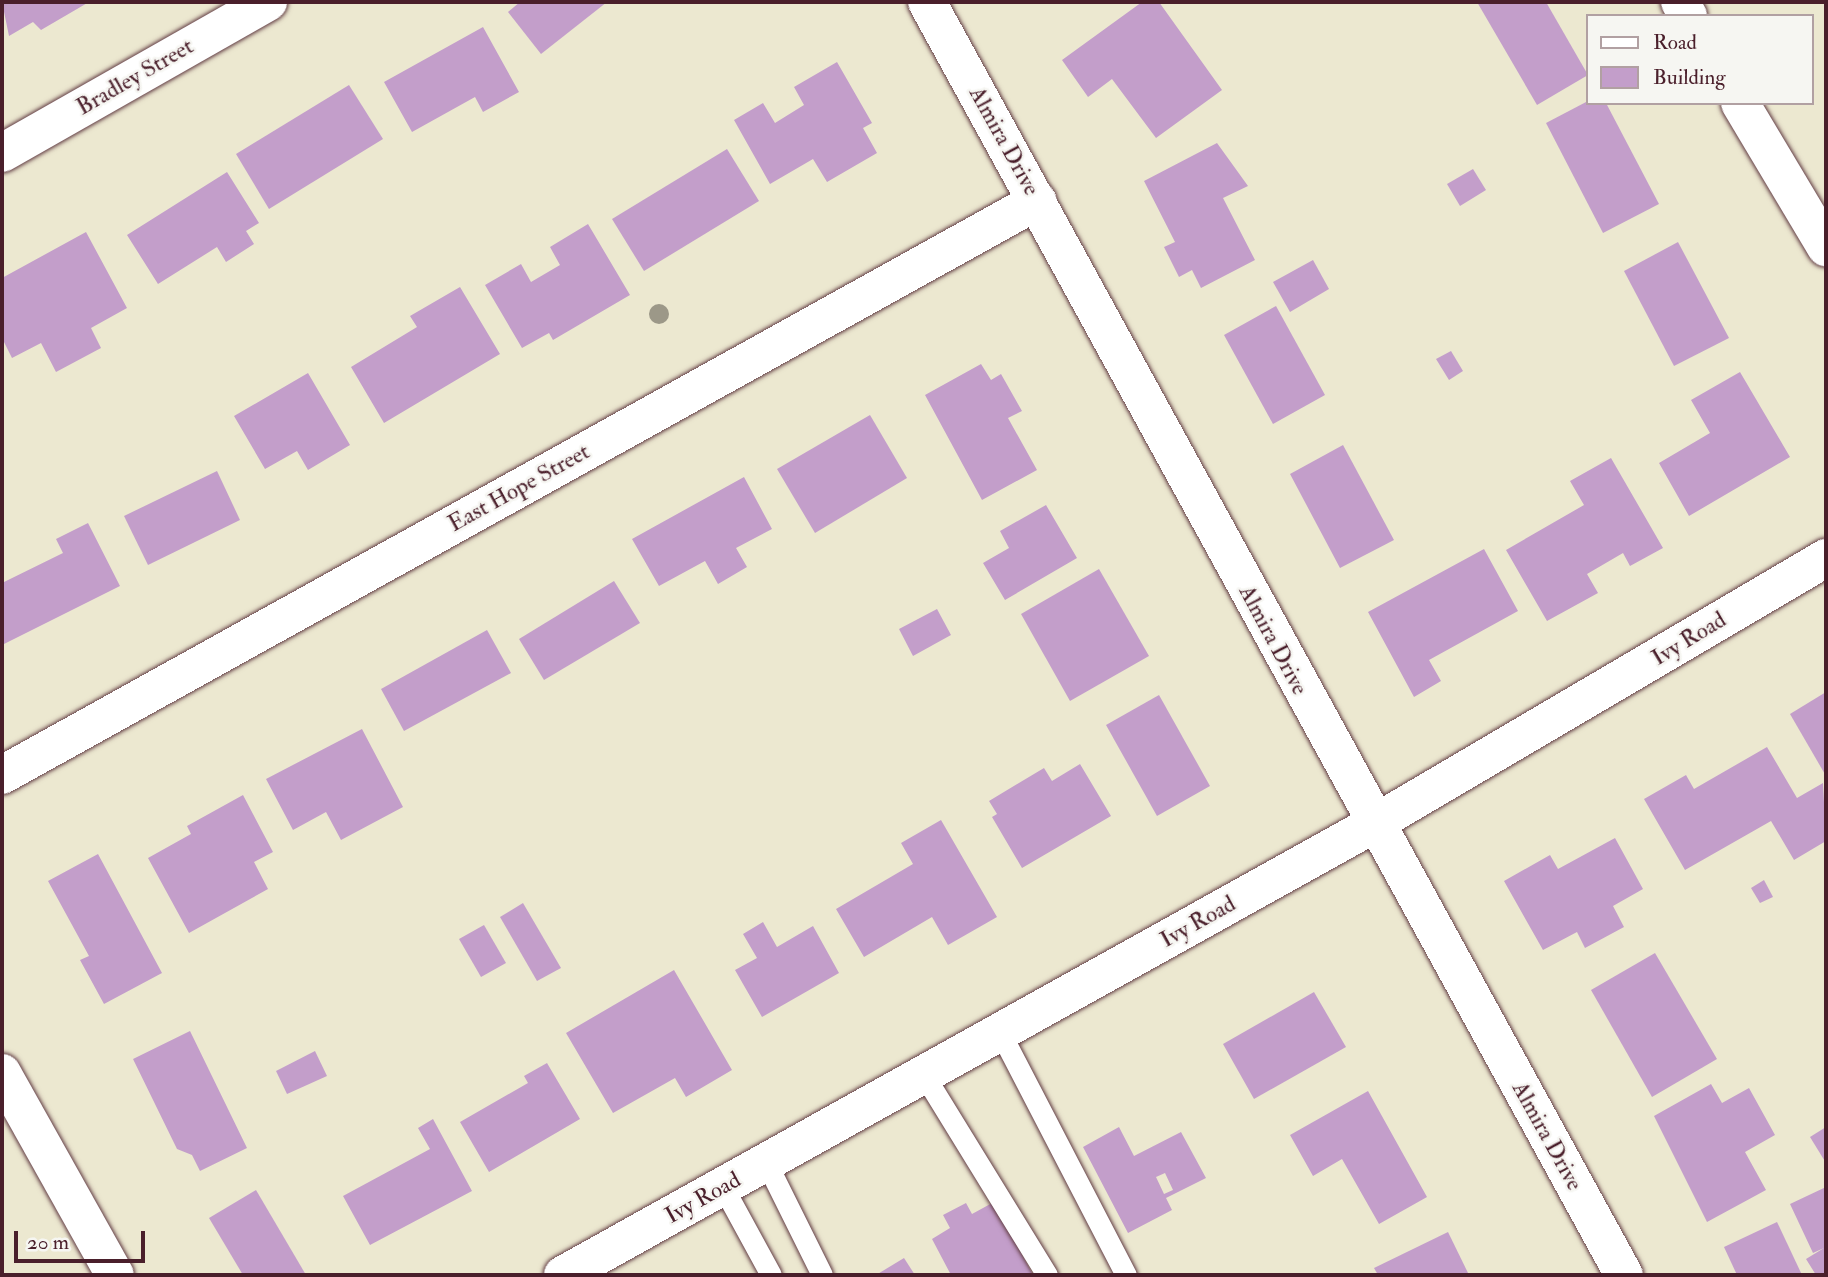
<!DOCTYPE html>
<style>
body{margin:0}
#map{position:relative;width:1828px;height:1277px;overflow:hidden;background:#ece8d0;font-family:"IM FELL Double Pica",serif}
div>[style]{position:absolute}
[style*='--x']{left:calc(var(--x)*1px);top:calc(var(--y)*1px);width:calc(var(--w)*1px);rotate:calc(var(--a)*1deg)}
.building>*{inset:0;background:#c39eca}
.roads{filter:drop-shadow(0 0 2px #623d44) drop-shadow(0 0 2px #623d44)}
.service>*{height:21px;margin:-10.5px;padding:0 10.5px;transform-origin:10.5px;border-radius:10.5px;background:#fff}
.minor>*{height:38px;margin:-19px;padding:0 19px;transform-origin:19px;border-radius:19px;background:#fff}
.tertiary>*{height:38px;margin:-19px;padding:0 19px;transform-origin:19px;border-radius:19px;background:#fff}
.trees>*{width:20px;height:20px;margin:-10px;border-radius:50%;background:#9c9888}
span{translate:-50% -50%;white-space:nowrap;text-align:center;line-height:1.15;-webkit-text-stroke:5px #f6f6f2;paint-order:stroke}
.street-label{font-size:23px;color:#4a1f2b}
.frame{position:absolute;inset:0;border:4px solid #4a1f2b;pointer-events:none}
.legend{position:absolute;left:1586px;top:14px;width:228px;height:91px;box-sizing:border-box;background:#f6f6f2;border:2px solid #b1a0a2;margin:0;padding:9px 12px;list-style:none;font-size:21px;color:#4a1f2b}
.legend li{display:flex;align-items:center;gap:14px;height:35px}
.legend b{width:35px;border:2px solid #b1a0a2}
.scale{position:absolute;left:14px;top:1231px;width:131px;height:32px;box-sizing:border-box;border:4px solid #4a1f2b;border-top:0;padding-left:9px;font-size:21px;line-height:24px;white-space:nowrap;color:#4a1f2b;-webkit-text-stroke:5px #f6f6f2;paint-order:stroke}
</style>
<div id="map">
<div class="building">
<i style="clip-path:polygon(2px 2px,89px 2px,41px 30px,33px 22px,9px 36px)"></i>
<i style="clip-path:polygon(520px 2px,607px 2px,541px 54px,508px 12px)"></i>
<i style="clip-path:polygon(1142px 2px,1159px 2px,1222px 90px,1156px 138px,1112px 79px,1088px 97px,1062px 60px)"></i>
<i style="clip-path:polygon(1477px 2px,1546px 2px,1588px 75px,1537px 105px)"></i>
<i style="clip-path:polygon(483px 27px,519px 92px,483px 112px,475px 97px,412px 132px,384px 82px)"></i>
<i style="clip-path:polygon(837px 62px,872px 123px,863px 128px,877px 153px,827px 182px,813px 159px,770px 184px,734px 120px,763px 103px,775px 123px,804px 105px,794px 87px)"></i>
<i style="clip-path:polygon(349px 85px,383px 139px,269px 209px,236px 154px)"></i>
<i style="clip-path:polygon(1588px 101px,1606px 103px,1659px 204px,1603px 233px,1546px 123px)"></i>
<i style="clip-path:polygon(1217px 143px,1248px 186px,1223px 198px,1255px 260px,1201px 288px,1192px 270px,1179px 277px,1164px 247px,1175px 242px,1144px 181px)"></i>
<i style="clip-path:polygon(727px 149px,759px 201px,644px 271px,612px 219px)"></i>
<i style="clip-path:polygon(1473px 169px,1486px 190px,1460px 206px,1447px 184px)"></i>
<i style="clip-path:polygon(227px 172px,259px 223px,246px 231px,254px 244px,226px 262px,217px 247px,158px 284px,127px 235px)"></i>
<i style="clip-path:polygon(588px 224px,630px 295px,553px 340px,549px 333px,522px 348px,485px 285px,521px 264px,531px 282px,560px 265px,550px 247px)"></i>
<i style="clip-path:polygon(86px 232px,127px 308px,91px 328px,101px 348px,56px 372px,41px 343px,12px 358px,2px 338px,2px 278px)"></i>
<i style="clip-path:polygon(1678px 242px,1729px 338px,1674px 366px,1624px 271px)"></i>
<i style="clip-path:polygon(1313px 260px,1329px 289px,1290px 312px,1273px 282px)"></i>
<i style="clip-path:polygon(460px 287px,500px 354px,384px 423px,351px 367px,417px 327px,410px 316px)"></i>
<i style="clip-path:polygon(1276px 306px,1325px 395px,1273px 424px,1224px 335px)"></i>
<i style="clip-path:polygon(1451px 351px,1463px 371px,1449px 380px,1436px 359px)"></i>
<i style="clip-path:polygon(981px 364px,991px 380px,1001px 374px,1022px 411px,1008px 418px,1037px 470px,982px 500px,925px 395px)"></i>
<i style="clip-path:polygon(1740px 372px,1790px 457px,1689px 516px,1659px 463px,1710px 433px,1691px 400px)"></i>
<i style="clip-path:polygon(308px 373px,350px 445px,308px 470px,297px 451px,265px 469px,234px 416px)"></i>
<i style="clip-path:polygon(870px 415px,907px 478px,815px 533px,777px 469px)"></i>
<i style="clip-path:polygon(1343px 445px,1394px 540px,1340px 568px,1290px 474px)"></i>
<i style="clip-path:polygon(1611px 458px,1663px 548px,1630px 566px,1623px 553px,1587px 574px,1598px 593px,1547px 621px,1506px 550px,1584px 505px,1570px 481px)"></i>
<i style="clip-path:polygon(217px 471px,240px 520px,148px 565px,124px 516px)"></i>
<i style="clip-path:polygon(744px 477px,772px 529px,736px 548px,747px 567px,718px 584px,705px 561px,659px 586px,632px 539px)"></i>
<i style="clip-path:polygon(1046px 505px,1077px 558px,1005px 600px,983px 563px,1009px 548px,1000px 531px)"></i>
<i style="clip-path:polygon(88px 523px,120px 586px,2px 645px,2px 583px,63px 553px,56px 539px)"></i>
<i style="clip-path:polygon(1484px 549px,1518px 611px,1429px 660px,1441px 681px,1414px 697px,1368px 612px)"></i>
<i style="clip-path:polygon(1099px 569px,1149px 656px,1070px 701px,1021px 614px)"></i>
<i style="clip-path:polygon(614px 581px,640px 623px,544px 680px,519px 639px)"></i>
<i style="clip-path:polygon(937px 609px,951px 635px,913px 656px,899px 629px)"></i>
<i style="clip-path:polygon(487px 630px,511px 673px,404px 731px,381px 689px)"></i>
<i style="clip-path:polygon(1826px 692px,1826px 776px,1790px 714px)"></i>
<i style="clip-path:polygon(1159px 695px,1210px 786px,1157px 816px,1106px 725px)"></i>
<i style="clip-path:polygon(362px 729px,403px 807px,341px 840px,326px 812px,293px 830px,266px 779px)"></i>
<i style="clip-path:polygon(1767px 747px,1797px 798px,1823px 783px,1826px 841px,1794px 860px,1771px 821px,1685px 870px,1644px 799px,1686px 775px,1694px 789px)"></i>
<i style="clip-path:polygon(1080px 764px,1111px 816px,1022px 868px,992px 817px,997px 814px,989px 801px,1044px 768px,1052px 781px)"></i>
<i style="clip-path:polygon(243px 795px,273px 852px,254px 862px,268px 889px,189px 933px,148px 858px,191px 834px,187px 826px)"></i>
<i style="clip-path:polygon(941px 820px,997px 917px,948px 945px,932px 917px,864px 957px,836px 909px,913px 864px,901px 843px)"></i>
<i style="clip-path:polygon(1615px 838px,1643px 889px,1613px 906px,1624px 927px,1585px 948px,1577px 932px,1543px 950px,1504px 881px,1550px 855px,1558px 869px)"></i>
<i style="clip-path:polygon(98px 854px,162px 973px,104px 1004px,80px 960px,89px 956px,48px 881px)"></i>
<i style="clip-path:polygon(1764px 880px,1773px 897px,1760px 903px,1751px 888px)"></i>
<i style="clip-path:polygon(523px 903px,561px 968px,537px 981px,500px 917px)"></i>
<i style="clip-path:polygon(763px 922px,777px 947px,813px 926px,839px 973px,762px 1017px,735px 970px,757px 958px,743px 934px)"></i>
<i style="clip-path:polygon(484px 925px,506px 963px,481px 977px,459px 939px)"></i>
<i style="clip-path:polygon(1655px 953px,1717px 1059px,1652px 1097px,1591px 990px)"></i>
<i style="clip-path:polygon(674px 970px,732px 1070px,686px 1097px,675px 1078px,613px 1113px,566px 1033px)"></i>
<i style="clip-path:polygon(1314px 992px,1346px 1047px,1254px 1099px,1223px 1044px)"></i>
<i style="clip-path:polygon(190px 1031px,247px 1148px,200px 1171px,192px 1155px,177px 1149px,133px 1059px)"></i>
<i style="clip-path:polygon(315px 1051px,327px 1076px,287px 1094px,276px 1071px)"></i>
<i style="clip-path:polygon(547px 1063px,580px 1119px,489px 1172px,460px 1122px,528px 1083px,524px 1076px)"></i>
<i style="clip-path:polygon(1711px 1084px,1722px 1103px,1749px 1088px,1775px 1135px,1745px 1152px,1766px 1190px,1707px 1222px,1654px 1116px)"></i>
<i style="clip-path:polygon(1368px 1091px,1427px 1197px,1379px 1224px,1342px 1159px,1313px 1176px,1290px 1135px)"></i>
<i style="clip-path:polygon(433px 1119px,472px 1191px,370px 1245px,343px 1196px,430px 1149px,418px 1128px)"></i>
<i style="clip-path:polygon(evenodd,1119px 1127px,1134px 1156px,1181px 1132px,1206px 1178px,1166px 1198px,1172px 1210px,1128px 1233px,1083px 1147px,1119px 1127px,1165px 1173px,1173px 1190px,1164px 1194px,1156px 1177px,1165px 1173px)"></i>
<i style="clip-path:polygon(1826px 1127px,1826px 1163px,1810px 1137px)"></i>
<i style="clip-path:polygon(1826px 1187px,1826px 1275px,1816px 1275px,1806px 1259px,1824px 1248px,1813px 1253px,1790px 1204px)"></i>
<i style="clip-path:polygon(256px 1190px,306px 1275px,243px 1275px,209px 1218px)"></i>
<i style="clip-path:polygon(994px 1202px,1033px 1275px,951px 1275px,932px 1239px,950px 1228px,943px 1215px,966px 1203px,972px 1214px)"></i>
<i style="clip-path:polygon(1777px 1222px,1802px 1275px,1737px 1275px,1724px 1247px)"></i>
<i style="clip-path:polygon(1448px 1232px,1469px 1275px,1378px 1275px,1374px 1268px)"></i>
<i style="clip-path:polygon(904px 1258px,915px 1275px,876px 1275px)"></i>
</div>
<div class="roads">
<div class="service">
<i style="--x:1000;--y:1032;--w:274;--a:62.6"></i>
<i style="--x:924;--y:1075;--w:235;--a:58.4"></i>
<i style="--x:766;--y:1162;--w:126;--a:63.6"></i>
<i style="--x:723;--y:1187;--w:100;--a:61.4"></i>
</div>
<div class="minor">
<i style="--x:1680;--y:2;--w:16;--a:60"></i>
<i style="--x:1740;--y:103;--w:168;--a:59.2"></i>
<i style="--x:2;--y:153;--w:306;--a:-29.6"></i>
<i style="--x:2;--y:775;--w:1184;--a:-29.01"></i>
<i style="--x:2;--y:1073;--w:231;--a:60.8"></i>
<i style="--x:563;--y:1275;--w:926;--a:-29.08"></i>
<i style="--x:1372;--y:825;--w:527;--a:-30.46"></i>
</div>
<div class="tertiary">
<i style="--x:927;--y:2;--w:1451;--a:61.3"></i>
</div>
</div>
<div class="trees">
<i style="left:659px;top:314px"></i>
</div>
<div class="street-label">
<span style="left:135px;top:77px;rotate:-30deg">Bradley Street</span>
<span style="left:1004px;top:141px;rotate:61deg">Almira Drive</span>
<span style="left:519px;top:488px;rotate:-29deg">East Hope Street</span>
<span style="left:1689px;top:639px;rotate:-31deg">Ivy Road</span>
<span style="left:1273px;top:640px;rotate:62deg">Almira Drive</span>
<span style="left:1198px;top:922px;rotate:-29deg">Ivy Road</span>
<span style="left:1547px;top:1136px;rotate:61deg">Almira Drive</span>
<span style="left:703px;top:1198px;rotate:-29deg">Ivy Road</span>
</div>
<div class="frame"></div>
<ul class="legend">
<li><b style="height:9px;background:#fff"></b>Road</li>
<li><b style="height:19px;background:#c39eca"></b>Building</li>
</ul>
<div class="scale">20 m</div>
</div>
